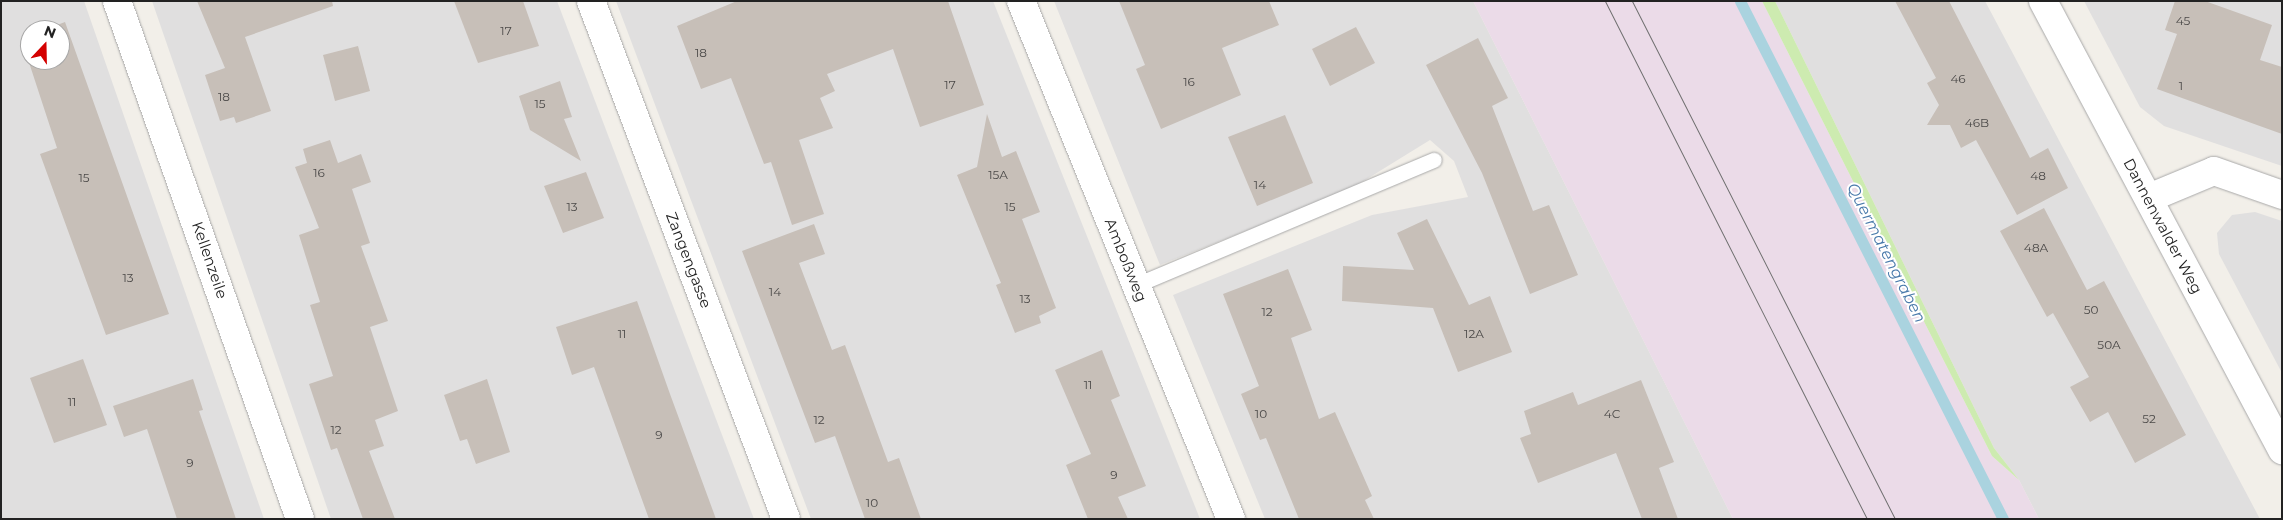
<!DOCTYPE html>
<meta charset="utf-8">
<style>
body{margin:0}
#map{position:relative;width:2283px;height:520px;overflow:hidden;background:#f2efe9;font-family:Montserrat,sans-serif}
div>[style]{position:absolute}
[style*='--x']{left:calc(var(--x)*1px);top:calc(var(--y)*1px);width:calc(var(--w)*1px);rotate:calc(var(--a)*1deg)}
.residential>*{inset:0;background:#e0dfdf}
.industrial>*{inset:0;background:#ebdbe8}
.grass>*{inset:0;background:#cdebb0}
.stream>*{height:11px;margin:-5.5px;padding:0 5.5px;transform-origin:5.5px;border-radius:5.5px;background:#aad3df}
.building>*{inset:0;background:#c7bfb8}
.roads{filter:drop-shadow(0 0 1px #a9a9a9) drop-shadow(0 0 1px #a9a9a9)}
.lane>*{height:15px;margin:-7.5px;padding:0 7.5px;transform-origin:7.5px;border-radius:7.5px;background:#fff}
.street>*{height:28px;margin:-14px;padding:0 14px;transform-origin:14px;border-radius:14px;background:#fff}
.tram>*{height:1px;margin:-0.5px;padding:0 0.5px;transform-origin:0.5px;border-radius:0.5px;background:#707070}
span{translate:-50% -50%;white-space:nowrap;text-align:center;line-height:1.15;-webkit-text-stroke:4px #fff;paint-order:stroke}
.number-label{font-size:12px;color:#4b4948}
.number-label span{-webkit-text-stroke-width:0}
.street-label{font-size:15px;color:#222}
.water-label{font-size:16px;color:#4a7aab;font-style:italic}
.frame{position:absolute;inset:0;border:2px solid #222;pointer-events:none}
.north{position:absolute;left:20px;top:20px;width:50px;height:50px;box-sizing:border-box;background:#fff;border:1px solid #a7a7a7;border-radius:50%;rotate:21deg;font-size:14px;font-weight:700;line-height:20px;text-align:center;color:#222}
.north::after{content:'';display:block;margin:auto;width:18px;height:22px;background:#d40000;clip-path:polygon(50% 0,100% 100%,50% 72%,0 100%)}
</style>
<div id="map">
<div class="residential">
<i style="clip-path:polygon(evenodd,1px 1px,84px 1px,264px 519px,1px 519px,1px 1px,30px 30px,60px 30px,60px 60px,30px 60px,30px 30px)"></i>
<i style="clip-path:polygon(152px 1px,557px 1px,754px 519px,331px 519px)"></i>
<i style="clip-path:polygon(616px 1px,993px 1px,1200px 519px,811px 519px)"></i>
<i style="clip-path:polygon(1054px 1px,1473px 1px,1733px 519px,1265px 519px,1173px 295px,1372px 215px,1468px 197px,1454px 161px,1430px 140px,1349px 190px,1160px 265px)"></i>
<i style="clip-path:polygon(1775px 1px,1985px 1px,2260px 519px,2039px 519px,2019px 480px,1994px 448px)"></i>
<i style="clip-path:polygon(2084px 1px,2282px 1px,2282px 166px,2164px 126px,2140px 107px)"></i>
<i style="clip-path:polygon(2255px 212px,2282px 221px,2282px 373px,2219px 254px,2217px 233px,2232px 215px)"></i>
</div>
<div class="industrial">
<i style="clip-path:polygon(1473px 1px,1762px 1px,1992px 456px,2019px 480px,2039px 519px,1733px 519px)"></i>
</div>
<div class="grass">
<i style="clip-path:polygon(1762px 1px,1775px 1px,1994px 448px,2019px 480px,1992px 456px)"></i>
</div>
<div class="stream">
<i style="--x:1740;--y:1;--w:581;--a:63.08"></i>
</div>
<div class="building">
<i style="clip-path:polygon(197px 1px,332px 1px,333px 6px,245px 37px,271px 111px,236px 123px,234px 117px,220px 121px,205px 75px,225px 68px)"></i>
<i style="clip-path:polygon(454px 1px,523px 1px,539px 46px,478px 63px)"></i>
<i style="clip-path:polygon(737px 1px,948px 1px,984px 105px,920px 127px,893px 49px,827px 74px,835px 91px,820px 98px,833px 128px,799px 140px,824px 214px,792px 225px,771px 162px,764px 164px,731px 78px,701px 89px,677px 26px)"></i>
<i style="clip-path:polygon(1119px 1px,1269px 1px,1279px 25px,1222px 48px,1241px 95px,1161px 129px,1136px 69px,1145px 65px)"></i>
<i style="clip-path:polygon(1895px 1px,1949px 1px,2030px 158px,2048px 148px,2068px 188px,2017px 215px,1976px 140px,1961px 148px,1950px 125px,1927px 125px,1939px 105px,1927px 83px,1936px 78px)"></i>
<i style="clip-path:polygon(2175px 1px,2205px 1px,2272px 25px,2260px 60px,2282px 67px,2282px 134px,2157px 89px,2177px 34px,2165px 30px)"></i>
<i style="clip-path:polygon(65px 22px,169px 314px,106px 335px,40px 154px,57px 148px,21px 38px,30px 35px,30px 60px,60px 60px,60px 30px,44px 30px)"></i>
<i style="clip-path:polygon(1356px 27px,1375px 63px,1330px 86px,1312px 49px)"></i>
<i style="clip-path:polygon(1478px 38px,1508px 98px,1492px 106px,1533px 211px,1549px 205px,1578px 275px,1530px 294px,1482px 173px,1426px 65px)"></i>
<i style="clip-path:polygon(358px 46px,370px 91px,335px 101px,323px 55px)"></i>
<i style="clip-path:polygon(560px 81px,572px 117px,564px 119px,581px 161px,530px 130px,519px 96px)"></i>
<i style="clip-path:polygon(987px 114px,1002px 157px,1016px 151px,1040px 212px,1022px 219px,1056px 308px,1039px 316px,1041px 323px,1015px 333px,996px 285px,1001px 283px,957px 175px,977px 167px)"></i>
<i style="clip-path:polygon(1285px 115px,1313px 183px,1257px 206px,1228px 137px)"></i>
<i style="clip-path:polygon(330px 140px,338px 163px,361px 154px,371px 182px,352px 189px,370px 243px,361px 246px,388px 321px,370px 327px,398px 411px,375px 420px,384px 446px,369px 451px,395px 519px,363px 519px,337px 448px,331px 450px,309px 384px,333px 376px,310px 305px,320px 302px,299px 235px,319px 228px,295px 167px,307px 163px,303px 149px)"></i>
<i style="clip-path:polygon(586px 172px,604px 218px,563px 233px,544px 186px)"></i>
<i style="clip-path:polygon(2044px 208px,2087px 290px,2104px 281px,2186px 435px,2135px 463px,2108px 412px,2090px 422px,2070px 387px,2089px 377px,2053px 313px,2047px 317px,2000px 231px)"></i>
<i style="clip-path:polygon(1427px 219px,1469px 305px,1490px 296px,1512px 352px,1458px 372px,1433px 308px,1342px 301px,1343px 266px,1414px 270px,1397px 233px)"></i>
<i style="clip-path:polygon(814px 224px,825px 254px,799px 263px,832px 350px,845px 345px,888px 462px,899px 458px,921px 519px,865px 519px,835px 436px,815px 443px,742px 251px)"></i>
<i style="clip-path:polygon(1288px 269px,1312px 330px,1291px 338px,1319px 419px,1335px 412px,1372px 496px,1365px 500px,1374px 519px,1299px 519px,1266px 438px,1260px 440px,1241px 394px,1259px 386px,1223px 294px)"></i>
<i style="clip-path:polygon(637px 301px,670px 394px,716px 519px,649px 519px,594px 367px,572px 375px,556px 327px)"></i>
<i style="clip-path:polygon(1102px 350px,1120px 396px,1111px 400px,1146px 486px,1118px 497px,1128px 519px,1088px 519px,1066px 465px,1091px 454px,1055px 370px)"></i>
<i style="clip-path:polygon(83px 359px,107px 425px,54px 443px,30px 378px)"></i>
<i style="clip-path:polygon(193px 379px,203px 410px,199px 411px,236px 519px,177px 519px,147px 429px,124px 437px,113px 406px)"></i>
<i style="clip-path:polygon(487px 379px,510px 452px,476px 464px,467px 439px,460px 441px,444px 395px)"></i>
<i style="clip-path:polygon(1641px 380px,1674px 462px,1659px 468px,1678px 519px,1642px 519px,1616px 453px,1538px 483px,1520px 438px,1531px 434px,1524px 411px,1573px 392px,1578px 405px)"></i>
</div>
<div class="roads">
<div class="lane">
<i style="--x:1136;--y:285;--w:323;--a:-22.8"></i>
</div>
<div class="street">
<i style="--x:117;--y:1;--w:549;--a:70.54"></i>
<i style="--x:591;--y:1;--w:553;--a:69.37"></i>
<i style="--x:1021;--y:1;--w:559;--a:67.93"></i>
<i style="--x:2043;--y:1;--w:509;--a:61.97"></i>
<i style="--x:2149;--y:198;--w:70;--a:-22.6"></i>
<i style="--x:2214;--y:171;--w:72;--a:19.4"></i>
</div>
</div>
<div class="tram">
<i style="--x:1605;--y:1;--w:580;--a:63.17"></i>
<i style="--x:1632;--y:1;--w:581;--a:63.08"></i>
</div>
<div class="number-label">
<span style="left:2183px;top:21px">45</span>
<span style="left:506px;top:31px">17</span>
<span style="left:701px;top:53px">18</span>
<span style="left:1958px;top:79px">46</span>
<span style="left:1189px;top:82px">16</span>
<span style="left:950px;top:85px">17</span>
<span style="left:2181px;top:86px">1</span>
<span style="left:224px;top:97px">18</span>
<span style="left:540px;top:104px">15</span>
<span style="left:1977px;top:123px">46B</span>
<span style="left:319px;top:173px">16</span>
<span style="left:998px;top:175px">15A</span>
<span style="left:2038px;top:176px">48</span>
<span style="left:84px;top:178px">15</span>
<span style="left:1260px;top:185px">14</span>
<span style="left:572px;top:207px">13</span>
<span style="left:1010px;top:207px">15</span>
<span style="left:2036px;top:248px">48A</span>
<span style="left:128px;top:278px">13</span>
<span style="left:775px;top:292px">14</span>
<span style="left:1025px;top:299px">13</span>
<span style="left:2091px;top:310px">50</span>
<span style="left:1267px;top:312px">12</span>
<span style="left:622px;top:334px">11</span>
<span style="left:1474px;top:334px">12A</span>
<span style="left:2109px;top:345px">50A</span>
<span style="left:1088px;top:385px">11</span>
<span style="left:72px;top:402px">11</span>
<span style="left:1261px;top:414px">10</span>
<span style="left:1612px;top:414px">4C</span>
<span style="left:2149px;top:419px">52</span>
<span style="left:819px;top:420px">12</span>
<span style="left:336px;top:430px">12</span>
<span style="left:659px;top:435px">9</span>
<span style="left:190px;top:463px">9</span>
<span style="left:1114px;top:475px">9</span>
<span style="left:872px;top:503px">10</span>
</div>
<div class="street-label">
<span style="left:2163px;top:226px;rotate:62deg">Dannenwalder Weg</span>
<span style="left:210px;top:260px;rotate:71deg">Kellenzeile</span>
<span style="left:689px;top:260px;rotate:69deg">Zangengasse</span>
<span style="left:1126px;top:260px;rotate:68deg">Amboßweg</span>
</div>
<div class="water-label">
<span style="left:1886px;top:253px;rotate:63deg">Quermatengraben</span>
</div>
<div class="frame"></div>
<div class="north">N</div>
</div>
